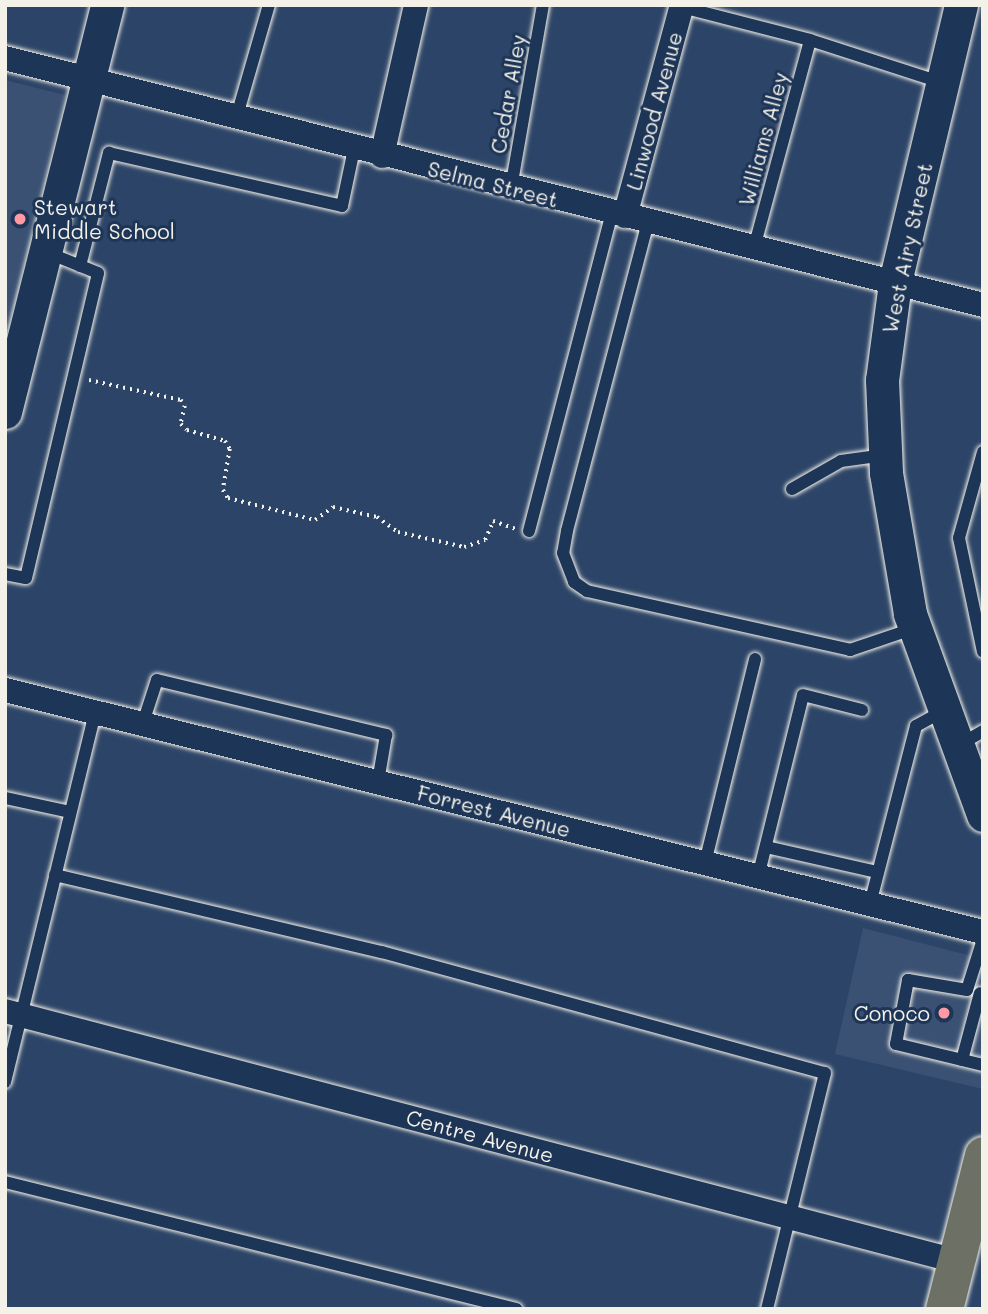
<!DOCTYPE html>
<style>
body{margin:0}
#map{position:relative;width:988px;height:1314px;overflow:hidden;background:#2c4467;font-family:Mali,sans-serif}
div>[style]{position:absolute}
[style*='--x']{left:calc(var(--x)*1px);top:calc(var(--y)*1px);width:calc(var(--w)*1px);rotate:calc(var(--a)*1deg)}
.built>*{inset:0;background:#3a5174}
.path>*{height:3.5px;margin-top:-1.75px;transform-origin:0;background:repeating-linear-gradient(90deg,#f4f1e8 0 2px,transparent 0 7px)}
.roads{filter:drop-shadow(0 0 2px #f4f1e8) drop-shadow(0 0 2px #f4f1e8)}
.lane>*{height:12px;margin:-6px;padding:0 6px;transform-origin:6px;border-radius:6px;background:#1d3557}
.street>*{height:24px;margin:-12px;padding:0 12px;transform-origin:12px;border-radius:12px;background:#1d3557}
.secondary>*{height:33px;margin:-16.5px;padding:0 16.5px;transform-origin:16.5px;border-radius:16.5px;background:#1d3557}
.primary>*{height:37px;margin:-18.5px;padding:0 18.5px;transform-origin:18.5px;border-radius:18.5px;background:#6c7065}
.dots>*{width:19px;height:19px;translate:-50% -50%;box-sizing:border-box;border:4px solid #1d3557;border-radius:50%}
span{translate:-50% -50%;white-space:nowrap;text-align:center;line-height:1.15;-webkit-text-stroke:6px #1d3557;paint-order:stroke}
.street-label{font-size:21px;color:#f4f1e8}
.poi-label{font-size:21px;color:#f4f1e8}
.left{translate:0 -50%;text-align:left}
.right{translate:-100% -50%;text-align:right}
.frame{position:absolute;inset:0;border:7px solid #f4f1e8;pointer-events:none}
</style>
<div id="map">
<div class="built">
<i style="clip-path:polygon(5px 80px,65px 95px,5px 342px)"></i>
<i style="clip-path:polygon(863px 928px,983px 959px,983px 1089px,835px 1054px)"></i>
</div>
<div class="path">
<i style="--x:89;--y:380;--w:94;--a:12.3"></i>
<i style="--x:181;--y:400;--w:7;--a:56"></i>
<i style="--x:185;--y:406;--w:18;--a:103"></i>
<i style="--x:181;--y:424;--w:8;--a:45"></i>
<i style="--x:187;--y:430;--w:40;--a:16"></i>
<i style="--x:225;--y:441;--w:9;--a:58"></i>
<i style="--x:230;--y:449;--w:42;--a:99.7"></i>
<i style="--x:223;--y:490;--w:9;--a:58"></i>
<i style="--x:228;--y:498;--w:90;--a:14.2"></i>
<i style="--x:315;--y:520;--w:22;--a:-36"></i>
<i style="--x:333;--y:507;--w:45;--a:12.8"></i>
<i style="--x:377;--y:517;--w:26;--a:36"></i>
<i style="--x:398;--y:532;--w:68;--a:12.8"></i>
<i style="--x:464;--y:547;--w:22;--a:-18"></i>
<i style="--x:485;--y:540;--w:21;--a:-67"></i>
<i style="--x:493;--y:521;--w:24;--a:19"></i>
</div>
<div class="roads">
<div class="lane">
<i style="--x:678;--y:6;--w:136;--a:14.4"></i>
<i style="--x:810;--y:40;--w:140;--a:17.9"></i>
<i style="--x:236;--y:119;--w:119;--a:-73.9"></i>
<i style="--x:511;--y:188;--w:186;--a:-80.1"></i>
<i style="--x:648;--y:222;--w:319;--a:104.7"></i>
<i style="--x:567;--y:531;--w:22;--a:100"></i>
<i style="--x:563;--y:553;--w:31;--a:69"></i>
<i style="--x:574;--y:582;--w:16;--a:35"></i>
<i style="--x:587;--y:591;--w:270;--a:12.6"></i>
<i style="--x:850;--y:650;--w:69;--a:-18.7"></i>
<i style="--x:754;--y:248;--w:215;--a:-74.9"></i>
<i style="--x:80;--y:266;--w:117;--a:-75.6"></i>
<i style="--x:109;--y:153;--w:239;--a:12.8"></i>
<i style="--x:342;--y:206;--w:58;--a:-78.1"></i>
<i style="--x:983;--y:452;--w:89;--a:105.6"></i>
<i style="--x:959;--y:538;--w:116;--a:78.1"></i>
<i style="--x:792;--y:489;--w:56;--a:-29.7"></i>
<i style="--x:841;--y:461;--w:44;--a:-7.8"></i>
<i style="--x:529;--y:531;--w:329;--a:-75.4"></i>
<i style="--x:5;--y:574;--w:21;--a:11"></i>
<i style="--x:26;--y:578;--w:313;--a:-76.7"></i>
<i style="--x:98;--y:273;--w:56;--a:-158"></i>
<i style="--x:143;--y:723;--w:45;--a:-72"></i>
<i style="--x:157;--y:680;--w:236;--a:13.5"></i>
<i style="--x:386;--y:735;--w:48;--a:99.7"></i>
<i style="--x:959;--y:745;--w:28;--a:-30"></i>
<i style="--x:5;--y:798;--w:66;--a:12.2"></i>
<i style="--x:766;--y:847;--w:114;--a:12.7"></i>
<i style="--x:705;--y:863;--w:210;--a:-76.2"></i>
<i style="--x:55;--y:875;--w:336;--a:13.3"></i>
<i style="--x:382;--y:952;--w:459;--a:15.3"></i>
<i style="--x:825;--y:1073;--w:243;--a:103.8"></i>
<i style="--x:758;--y:877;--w:187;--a:-76.1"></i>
<i style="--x:803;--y:695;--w:61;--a:14.3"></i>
<i style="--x:870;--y:904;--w:184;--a:-75.5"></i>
<i style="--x:916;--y:726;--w:31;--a:-29"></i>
<i style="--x:983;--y:939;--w:53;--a:107.4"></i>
<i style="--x:967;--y:990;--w:60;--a:-170.4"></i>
<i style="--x:908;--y:980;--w:65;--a:100.6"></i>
<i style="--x:896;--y:1044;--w:89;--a:13.6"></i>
<i style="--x:962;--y:1060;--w:69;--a:-75"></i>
<i style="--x:5;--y:1082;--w:381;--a:-76.3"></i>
<i style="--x:5;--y:1182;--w:527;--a:13.96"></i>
</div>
<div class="street">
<i style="--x:5;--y:58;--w:1009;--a:14.17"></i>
<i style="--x:382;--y:156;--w:155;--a:-77.3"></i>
<i style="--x:625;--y:216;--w:219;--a:-74.9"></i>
<i style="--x:5;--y:690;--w:1007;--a:13.9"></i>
<i style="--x:5;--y:1011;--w:983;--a:14.73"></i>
</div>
<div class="secondary">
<i style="--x:961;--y:5;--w:286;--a:103.4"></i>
<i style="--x:895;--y:283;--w:98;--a:97.6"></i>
<i style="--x:882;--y:380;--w:93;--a:87.5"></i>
<i style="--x:886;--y:473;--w:143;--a:80.3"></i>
<i style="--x:910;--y:614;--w:214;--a:70"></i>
<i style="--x:5;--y:412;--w:420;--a:-75.9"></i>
</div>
<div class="primary">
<i style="--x:944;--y:1309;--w:159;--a:-75.8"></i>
</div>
</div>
<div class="dots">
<i style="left:20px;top:219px;background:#ff9aa2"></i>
<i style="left:944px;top:1013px;background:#ff9aa2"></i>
</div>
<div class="street-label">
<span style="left:508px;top:94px;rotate:-80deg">Cedar Alley</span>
<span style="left:654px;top:111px;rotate:-75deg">Linwood Avenue</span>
<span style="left:763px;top:139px;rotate:-75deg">Williams Alley</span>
<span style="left:493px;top:184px;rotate:14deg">Selma Street</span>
<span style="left:907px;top:248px;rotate:-78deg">West Airy Street</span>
<span style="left:494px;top:811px;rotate:14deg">Forrest Avenue</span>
<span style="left:480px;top:1136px;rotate:15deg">Centre Avenue</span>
</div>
<div class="poi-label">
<span class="left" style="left:34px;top:219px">Stewart<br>Middle School</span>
<span class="right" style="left:930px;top:1013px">Conoco</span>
</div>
<div class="frame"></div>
</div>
